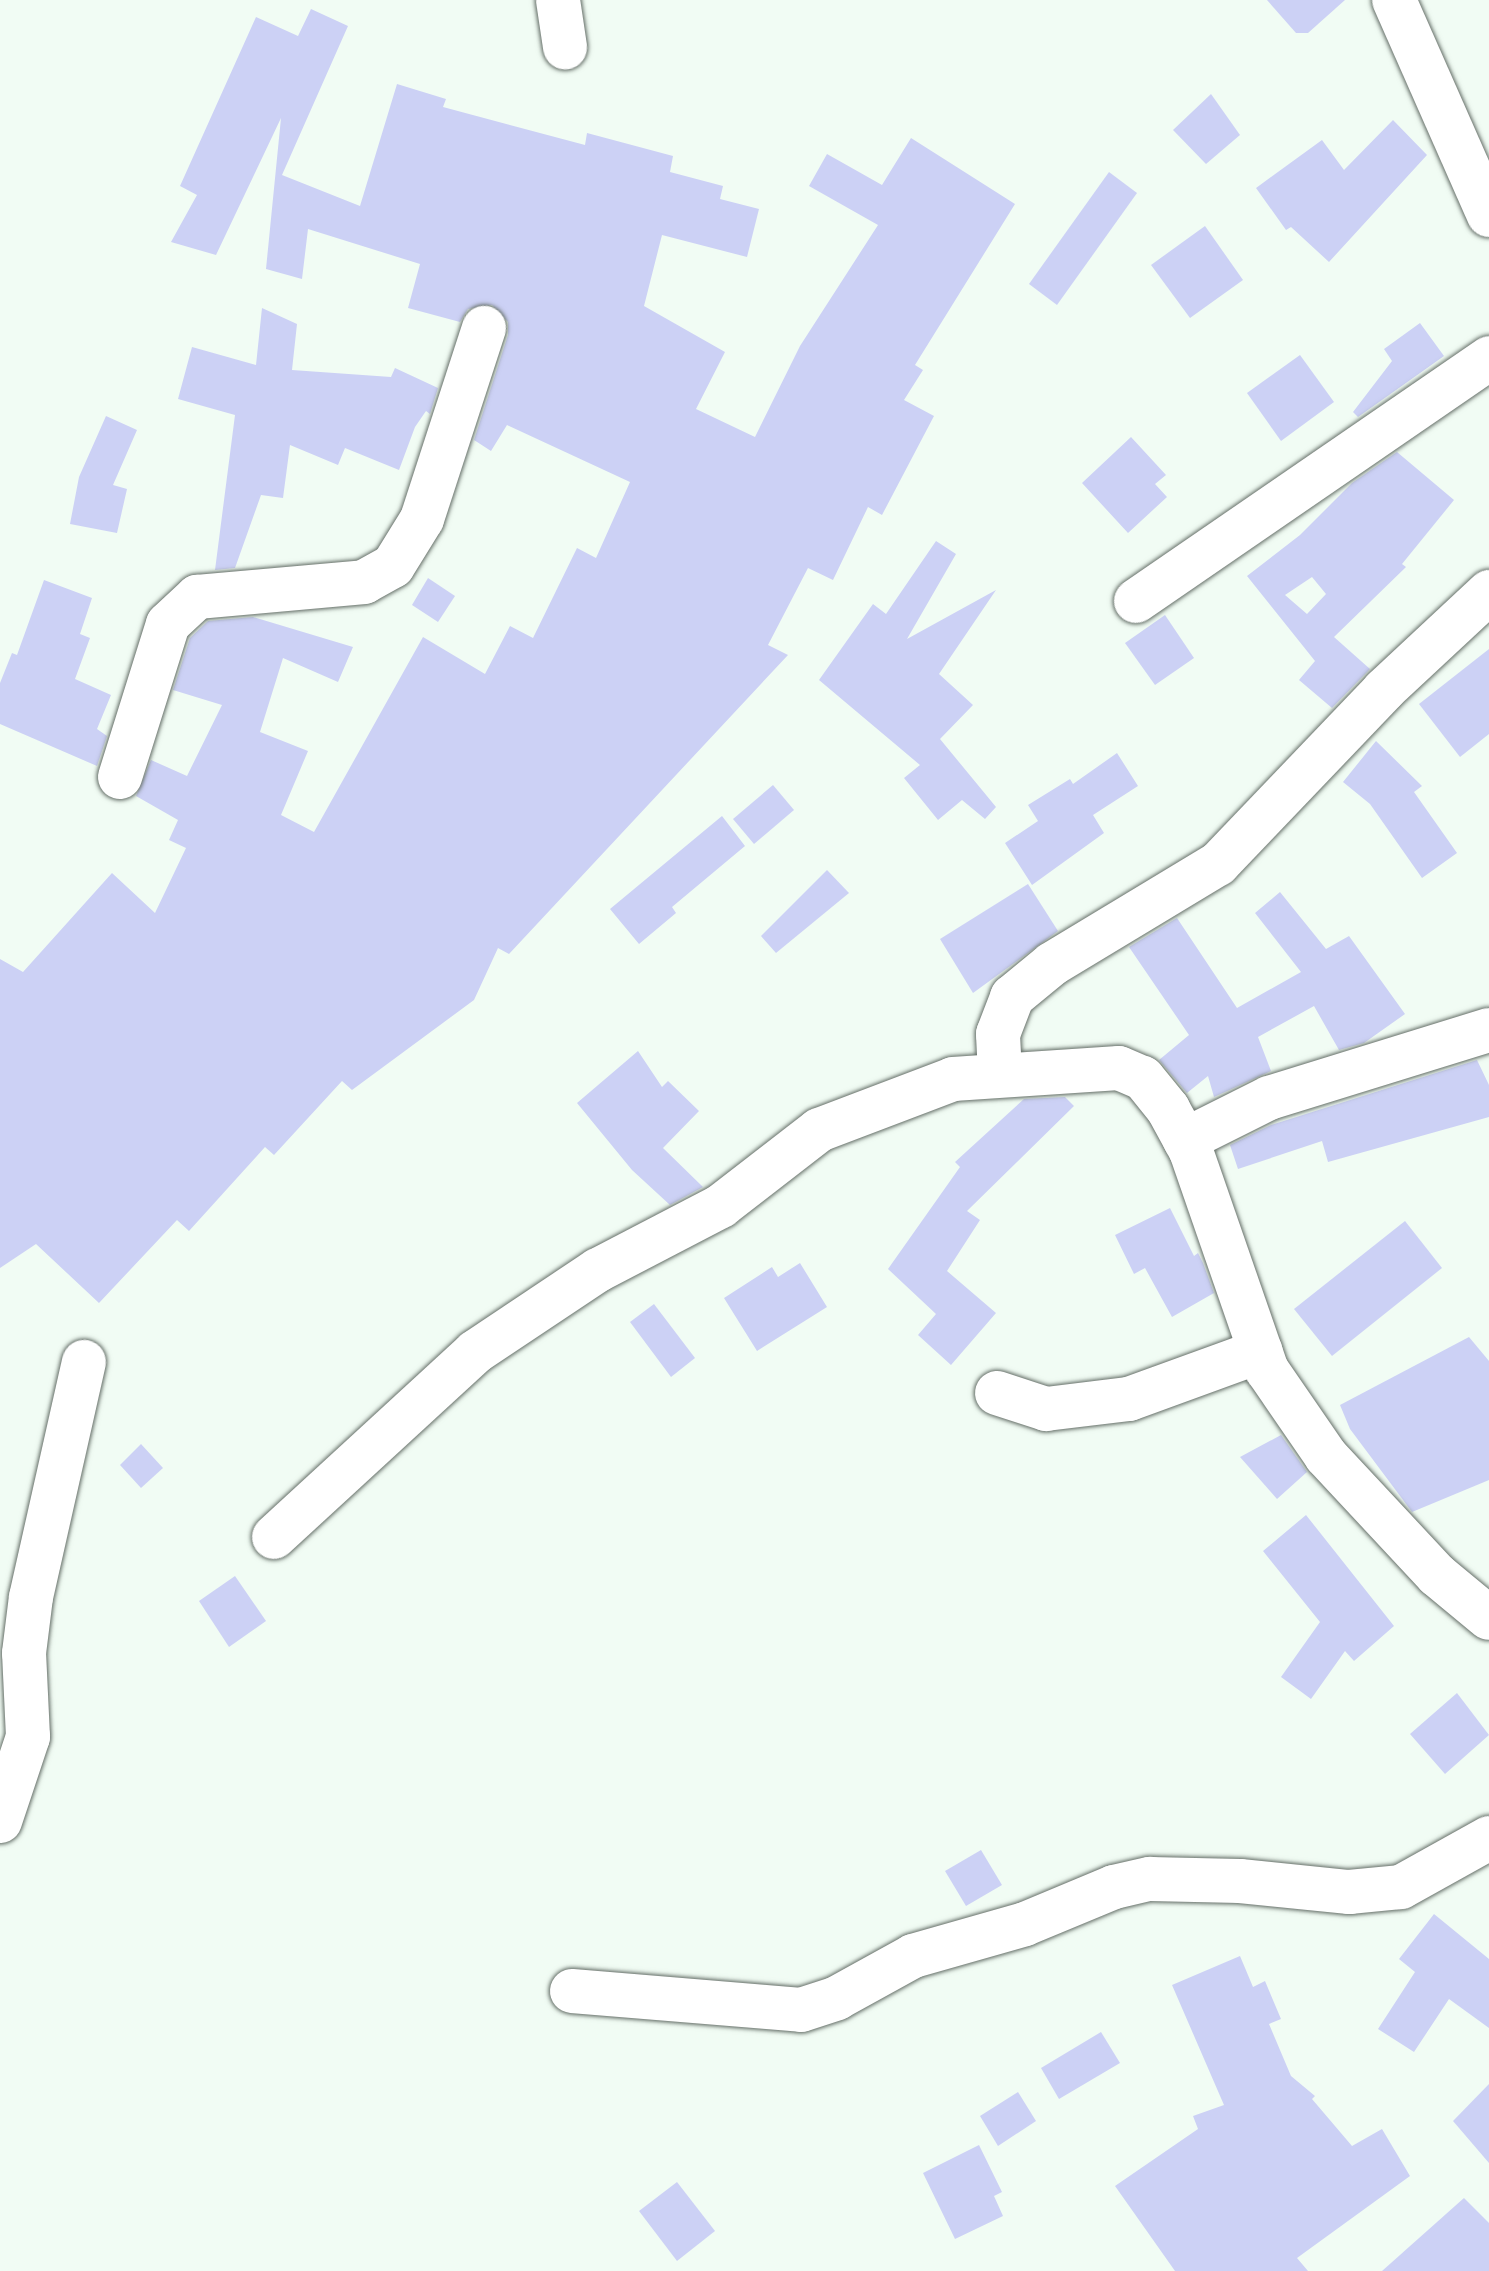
<!DOCTYPE html>
<style>
body{margin:0}
#map{position:relative;width:1489px;height:2271px;overflow:hidden;background:#f1fcf4;font-family:Signika,sans-serif}
div>[style]{position:absolute}
[style*='--x']{left:calc(var(--x)*1px);top:calc(var(--y)*1px);width:calc(var(--w)*1px);rotate:calc(var(--a)*1deg)}
.building>*{inset:0;background:#ccd1f5}
.roads{filter:drop-shadow(0 0 2px #656f68) drop-shadow(0 0 2px #656f68)}
.minor>*{height:44px;margin:-22px;padding:0 22px;transform-origin:22px;border-radius:22px;background:#fff}
span{translate:-50% -50%;white-space:nowrap;text-align:center;line-height:1.15;-webkit-text-stroke:8px #fff;paint-order:stroke}
</style>
<div id="map">
<div class="building">
<i style="clip-path:polygon(1267px 0,1345px 0,1308px 33px,1296px 33px)"></i>
<i style="clip-path:polygon(311px 9px,348px 26px,282px 175px,360px 206px,397px 84px,446px 99px,443px 107px,585px 145px,587px 133px,673px 156px,670px 172px,723px 186px,720px 199px,759px 209px,747px 257px,662px 235px,644px 306px,725px 352px,696px 409px,755px 437px,800px 346px,878px 225px,809px 186px,827px 154px,882px 185px,911px 138px,1015px 204px,915px 365px,923px 370px,904px 400px,934px 416px,882px 515px,868px 507px,833px 580px,808px 568px,768px 645px,788px 655px,509px 954px,498px 948px,474px 1000px,352px 1090px,342px 1081px,274px 1155px,265px 1147px,189px 1231px,177px 1220px,99px 1303px,36px 1244px,0 1268px,0 959px,23px 972px,112px 873px,155px 913px,186px 848px,169px 840px,178px 820px,136px 796px,151px 760px,187px 776px,222px 705px,173px 690px,190px 638px,208px 621px,253px 617px,353px 647px,338px 682px,283px 658px,260px 732px,308px 751px,281px 815px,314px 832px,423px 637px,485px 674px,510px 626px,533px 638px,577px 548px,596px 558px,630px 482px,507px 425px,491px 451px,474px 440px,508px 335px,508px 322px,492px 305px,468px 309px,460px 322px,408px 308px,420px 264px,308px 229px,302px 279px,266px 269px,281px 118px,216px 255px,171px 242px,197px 195px,180px 186px,256px 17px,298px 36px)"></i>
<i style="clip-path:polygon(1211px 94px,1240px 135px,1206px 164px,1173px 130px)"></i>
<i style="clip-path:polygon(1393px 120px,1427px 155px,1329px 262px,1291px 227px,1286px 230px,1256px 188px,1322px 140px,1344px 170px)"></i>
<i style="clip-path:polygon(1109px 172px,1137px 193px,1057px 305px,1029px 284px)"></i>
<i style="clip-path:polygon(1205px 226px,1243px 280px,1190px 318px,1151px 265px)"></i>
<i style="clip-path:polygon(262px 308px,297px 324px,292px 370px,391px 377px,395px 368px,438px 388px,430px 414px,426px 411px,415px 427px,399px 470px,345px 448px,338px 465px,290px 445px,283px 498px,261px 495px,235px 568px,215px 570px,235px 415px,178px 399px,192px 347px,256px 365px)"></i>
<i style="clip-path:polygon(1420px 323px,1444px 356px,1358px 417px,1353px 412px,1392px 361px,1384px 349px)"></i>
<i style="clip-path:polygon(1300px 355px,1334px 402px,1281px 441px,1247px 393px)"></i>
<i style="clip-path:polygon(106px 416px,137px 430px,113px 485px,127px 489px,117px 533px,70px 524px,79px 477px)"></i>
<i style="clip-path:polygon(1131px 437px,1166px 475px,1155px 484px,1167px 497px,1128px 533px,1082px 483px)"></i>
<i style="clip-path:polygon(evenodd,1397px 452px,1454px 500px,1402px 564px,1406px 567px,1334px 637px,1370px 669px,1332px 708px,1299px 680px,1315px 661px,1247px 576px,1300px 535px,1352px 483px,1397px 452px,1312px 577px,1326px 594px,1307px 614px,1285px 595px,1312px 577px)"></i>
<i style="clip-path:polygon(936px 541px,956px 554px,907px 639px,996px 590px,939px 674px,973px 705px,940px 739px,996px 807px,985px 819px,962px 800px,938px 820px,904px 778px,920px 765px,819px 680px,873px 604px,886px 614px)"></i>
<i style="clip-path:polygon(428px 578px,455px 596px,438px 622px,412px 605px)"></i>
<i style="clip-path:polygon(44px 580px,92px 598px,80px 634px,90px 638px,75px 679px,111px 695px,97px 729px,107px 736px,97px 766px,0 724px,0 683px,12px 653px,17px 655px)"></i>
<i style="clip-path:polygon(1165px 615px,1194px 658px,1155px 685px,1125px 643px)"></i>
<i style="clip-path:polygon(1489px 649px,1489px 734px,1460px 757px,1419px 704px)"></i>
<i style="clip-path:polygon(1376px 741px,1422px 786px,1414px 792px,1457px 853px,1422px 878px,1370px 804px,1343px 782px)"></i>
<i style="clip-path:polygon(1117px 753px,1138px 786px,1093px 815px,1104px 833px,1032px 885px,1005px 843px,1038px 821px,1028px 805px,1070px 779px,1073px 784px)"></i>
<i style="clip-path:polygon(773px 785px,794px 810px,754px 844px,733px 819px)"></i>
<i style="clip-path:polygon(722px 816px,745px 846px,672px 907px,676px 913px,639px 944px,610px 909px)"></i>
<i style="clip-path:polygon(827px 870px,849px 893px,776px 953px,761px 936px)"></i>
<i style="clip-path:polygon(1028px 884px,1058px 931px,973px 993px,940px 939px)"></i>
<i style="clip-path:polygon(1280px 892px,1326px 949px,1349px 936px,1405px 1014px,1364px 1043px,1339px 1050px,1314px 1006px,1258px 1037px,1271px 1071px,1214px 1097px,1208px 1076px,1187px 1093px,1159px 1060px,1189px 1035px,1129px 947px,1177px 918px,1237px 1008px,1301px 972px,1255px 913px)"></i>
<i style="clip-path:polygon(638px 1051px,662px 1087px,668px 1081px,699px 1111px,663px 1148px,703px 1187px,670px 1205px,632px 1170px,577px 1103px)"></i>
<i style="clip-path:polygon(1477px 1060px,1489px 1085px,1489px 1117px,1328px 1162px,1322px 1141px,1238px 1169px,1230px 1145px,1271px 1125px)"></i>
<i style="clip-path:polygon(1065px 1097px,1074px 1106px,967px 1211px,980px 1220px,947px 1271px,996px 1313px,951px 1365px,918px 1335px,936px 1314px,888px 1269px,960px 1167px,955px 1162px,1024px 1099px)"></i>
<i style="clip-path:polygon(1170px 1208px,1194px 1256px,1198px 1253px,1203px 1263px,1214px 1293px,1172px 1317px,1145px 1268px,1134px 1274px,1115px 1235px)"></i>
<i style="clip-path:polygon(1405px 1221px,1442px 1268px,1332px 1356px,1294px 1309px)"></i>
<i style="clip-path:polygon(800px 1263px,827px 1307px,757px 1351px,724px 1298px,772px 1267px,778px 1277px)"></i>
<i style="clip-path:polygon(654px 1304px,695px 1358px,671px 1377px,630px 1322px)"></i>
<i style="clip-path:polygon(1469px 1337px,1489px 1361px,1489px 1480px,1412px 1512px,1350px 1429px,1340px 1405px)"></i>
<i style="clip-path:polygon(1281px 1435px,1307px 1472px,1277px 1499px,1240px 1457px)"></i>
<i style="clip-path:polygon(141px 1444px,163px 1468px,141px 1488px,120px 1465px)"></i>
<i style="clip-path:polygon(1306px 1515px,1394px 1626px,1354px 1661px,1345px 1651px,1311px 1699px,1281px 1677px,1320px 1622px,1263px 1551px)"></i>
<i style="clip-path:polygon(235px 1576px,266px 1621px,229px 1647px,199px 1601px)"></i>
<i style="clip-path:polygon(1457px 1693px,1489px 1735px,1445px 1774px,1410px 1734px)"></i>
<i style="clip-path:polygon(981px 1850px,1002px 1885px,966px 1906px,945px 1871px)"></i>
<i style="clip-path:polygon(1434px 1914px,1489px 1959px,1489px 2028px,1449px 1999px,1414px 2052px,1378px 2029px,1415px 1972px,1399px 1959px)"></i>
<i style="clip-path:polygon(1240px 1956px,1253px 1987px,1265px 1981px,1281px 2019px,1269px 2024px,1291px 2076px,1315px 2096px,1312px 2099px,1352px 2146px,1382px 2129px,1410px 2176px,1297px 2258px,1308px 2271px,1175px 2271px,1115px 2186px,1198px 2129px,1193px 2116px,1224px 2105px,1172px 1985px)"></i>
<i style="clip-path:polygon(1101px 2032px,1120px 2063px,1059px 2099px,1041px 2068px)"></i>
<i style="clip-path:polygon(1489px 2084px,1489px 2163px,1453px 2121px)"></i>
<i style="clip-path:polygon(1018px 2092px,1036px 2121px,998px 2146px,980px 2116px)"></i>
<i style="clip-path:polygon(979px 2145px,1002px 2192px,994px 2196px,1003px 2216px,955px 2239px,923px 2173px)"></i>
<i style="clip-path:polygon(677px 2182px,715px 2231px,677px 2261px,639px 2211px)"></i>
<i style="clip-path:polygon(1464px 2198px,1489px 2223px,1489px 2271px,1382px 2271px)"></i>
</div>
<div class="roads">
<div class="minor">
<i style="--x:558;--y:0;--w:48;--a:81.5"></i>
<i style="--x:1394;--y:0;--w:235;--a:66.2"></i>
<i style="--x:1136;--y:601;--w:429;--a:-34.5"></i>
<i style="--x:120;--y:777;--w:160;--a:-72.6"></i>
<i style="--x:168;--y:624;--w:40;--a:-43"></i>
<i style="--x:197;--y:597;--w:168;--a:-5.1"></i>
<i style="--x:364;--y:582;--w:33;--a:-29"></i>
<i style="--x:393;--y:566;--w:55;--a:-58.3"></i>
<i style="--x:422;--y:519;--w:201;--a:-72"></i>
<i style="--x:1000;--y:1074;--w:40;--a:-92.9"></i>
<i style="--x:998;--y:1034;--w:40;--a:-69"></i>
<i style="--x:1012;--y:997;--w:52;--a:-39.5"></i>
<i style="--x:1052;--y:964;--w:194;--a:-31.1"></i>
<i style="--x:1218;--y:864;--w:240;--a:-46.3"></i>
<i style="--x:1384;--y:690;--w:144;--a:-43"></i>
<i style="--x:1185;--y:1140;--w:94;--a:-26.6"></i>
<i style="--x:1269;--y:1098;--w:230;--a:-17.2"></i>
<i style="--x:997;--y:1393;--w:52;--a:18.1"></i>
<i style="--x:1046;--y:1409;--w:84;--a:-6.9"></i>
<i style="--x:1129;--y:1399;--w:140;--a:-20"></i>
<i style="--x:274;--y:1537;--w:273;--a:-42.6"></i>
<i style="--x:475;--y:1352;--w:148;--a:-33.7"></i>
<i style="--x:598;--y:1270;--w:139;--a:-27.5"></i>
<i style="--x:721;--y:1206;--w:124;--a:-37.8"></i>
<i style="--x:819;--y:1130;--w:143;--a:-20.8"></i>
<i style="--x:953;--y:1079;--w:166;--a:-3.8"></i>
<i style="--x:1119;--y:1068;--w:26;--a:23"></i>
<i style="--x:1143;--y:1078;--w:40;--a:51"></i>
<i style="--x:1168;--y:1109;--w:48;--a:61.3"></i>
<i style="--x:1191;--y:1151;--w:232;--a:70.9"></i>
<i style="--x:1267;--y:1370;--w:104;--a:55.5"></i>
<i style="--x:1326;--y:1456;--w:163;--a:47"></i>
<i style="--x:1437;--y:1575;--w:67;--a:39.6"></i>
<i style="--x:0;--y:1821;--w:89;--a:-71.6"></i>
<i style="--x:28;--y:1737;--w:84;--a:-92.7"></i>
<i style="--x:24;--y:1653;--w:56;--a:-82.9"></i>
<i style="--x:31;--y:1597;--w:241;--a:-77.3"></i>
<i style="--x:572;--y:1991;--w:230;--a:4.7"></i>
<i style="--x:801;--y:2010;--w:38;--a:-18"></i>
<i style="--x:837;--y:1998;--w:87;--a:-28.9"></i>
<i style="--x:913;--y:1956;--w:116;--a:-15.9"></i>
<i style="--x:1025;--y:1924;--w:96;--a:-22.6"></i>
<i style="--x:1114;--y:1887;--w:37;--a:-13"></i>
<i style="--x:1150;--y:1879;--w:90;--a:1.3"></i>
<i style="--x:1240;--y:1881;--w:110;--a:5.8"></i>
<i style="--x:1349;--y:1892;--w:52;--a:-5.5"></i>
<i style="--x:1401;--y:1887;--w:101;--a:-29.1"></i>
</div>
</div>
</div>
